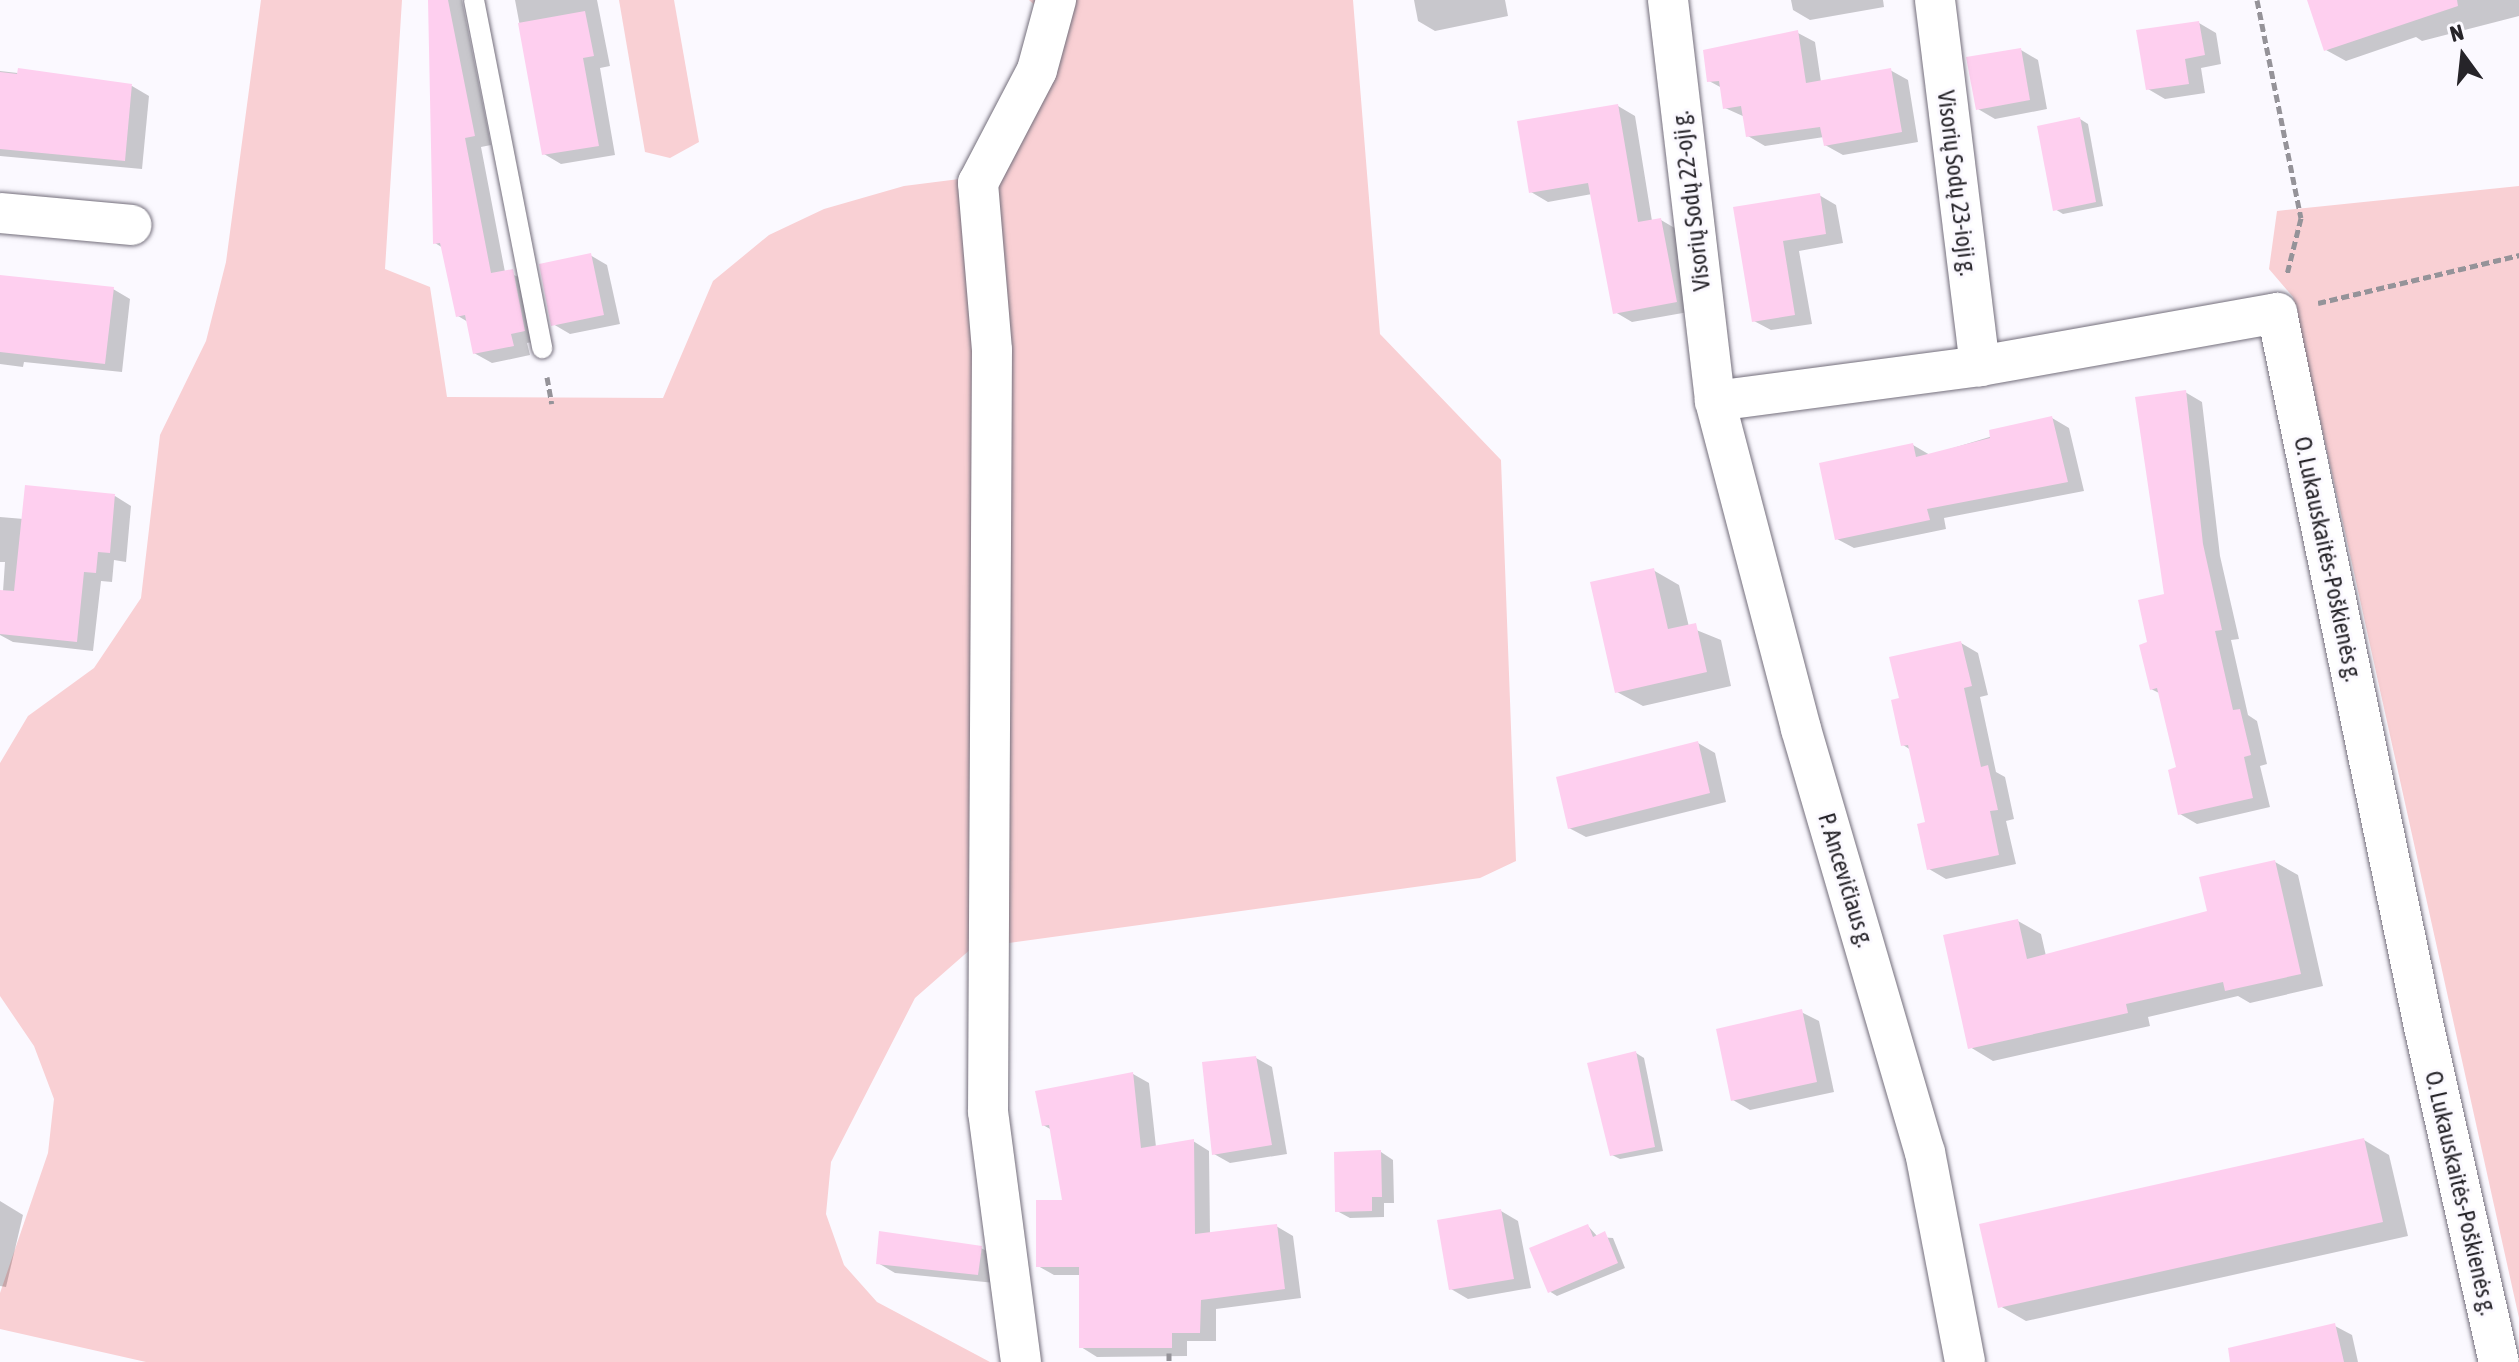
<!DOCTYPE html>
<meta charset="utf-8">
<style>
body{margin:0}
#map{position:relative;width:2519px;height:1362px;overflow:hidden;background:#fbf9ff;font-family:"Asap Condensed",sans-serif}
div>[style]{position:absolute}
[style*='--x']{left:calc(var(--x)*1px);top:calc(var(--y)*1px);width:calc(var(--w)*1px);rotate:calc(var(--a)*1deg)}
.green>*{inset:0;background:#f9d0d4}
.shadow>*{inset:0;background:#0003}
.building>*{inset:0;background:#fecfef}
.path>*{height:5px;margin-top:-2.5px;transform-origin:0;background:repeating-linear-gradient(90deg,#959399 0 8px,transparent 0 12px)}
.roads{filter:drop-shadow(0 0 2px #746f7c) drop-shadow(0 0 2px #746f7c)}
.service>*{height:20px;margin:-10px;padding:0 10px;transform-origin:10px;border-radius:10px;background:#fff}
.minor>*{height:40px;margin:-20px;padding:0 20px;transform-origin:20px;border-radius:20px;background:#fff}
span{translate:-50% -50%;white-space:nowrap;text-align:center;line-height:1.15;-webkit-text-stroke:6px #fbf9ff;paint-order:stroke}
.street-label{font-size:24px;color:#262429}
.north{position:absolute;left:2423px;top:16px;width:80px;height:80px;-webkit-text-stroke:6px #fbf9ff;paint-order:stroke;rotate:345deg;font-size:22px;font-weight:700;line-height:32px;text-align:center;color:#262429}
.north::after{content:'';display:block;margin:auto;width:28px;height:36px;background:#262429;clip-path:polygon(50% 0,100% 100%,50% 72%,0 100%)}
</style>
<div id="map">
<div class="green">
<i style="clip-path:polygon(261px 0,402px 0,385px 269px,430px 287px,447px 397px,663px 398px,713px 281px,769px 235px,824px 209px,904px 186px,991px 175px,1049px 90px,1038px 8px,1029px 0,1353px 0,1380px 334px,1501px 460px,1516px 861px,1480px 878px,972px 948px,915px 998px,831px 1162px,826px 1214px,844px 1265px,877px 1302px,990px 1362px,146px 1362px,0 1329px,0 1293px,48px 1153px,54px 1099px,34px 1046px,0 996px,0 763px,28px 716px,94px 668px,141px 598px,160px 435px,206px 341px,226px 262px)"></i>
<i style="clip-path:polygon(619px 0,674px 0,699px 142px,670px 158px,645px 152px)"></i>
<i style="clip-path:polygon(2519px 186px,2519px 1318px,2293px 297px,2269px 269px,2277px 211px)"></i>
</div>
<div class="shadow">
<i style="clip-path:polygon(430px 0,462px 0,491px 145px,481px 147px,505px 272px,530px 281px,542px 340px,527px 343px,530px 355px,492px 363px,474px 353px,468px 322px,458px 316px,443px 248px,435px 243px)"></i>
<i style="clip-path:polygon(515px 0,597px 0,610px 66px,600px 68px,615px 155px,561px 164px,544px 154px)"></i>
<i style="clip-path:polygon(1414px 0,1505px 0,1508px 16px,1435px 31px,1418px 21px)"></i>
<i style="clip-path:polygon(1791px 0,1883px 0,1884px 7px,1810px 20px,1793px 10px)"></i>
<i style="clip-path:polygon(2309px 0,2519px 0,2519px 16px,2422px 41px,2416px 37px,2346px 61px,2326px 50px)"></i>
<i style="clip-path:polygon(2199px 23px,2216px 33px,2221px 64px,2201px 68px,2205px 93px,2165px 99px,2148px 89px)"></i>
<i style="clip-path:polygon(1798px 33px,1815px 42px,1821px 82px,1890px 70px,1908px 80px,1918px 142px,1843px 155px,1825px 145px,1824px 137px,1765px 146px,1748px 136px,1745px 117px,1725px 108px,1722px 88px,1709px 81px)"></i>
<i style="clip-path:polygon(2021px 50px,2038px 60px,2047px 109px,1995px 119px,1978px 109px)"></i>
<i style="clip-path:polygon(0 71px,132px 86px,149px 96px,142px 169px,0 156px)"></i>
<i style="clip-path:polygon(1618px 106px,1635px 116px,1652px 221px,1661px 220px,1678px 230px,1694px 311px,1632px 322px,1615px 312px,1592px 194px,1548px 202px,1531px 192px)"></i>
<i style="clip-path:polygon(2080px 119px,2088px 124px,2103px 206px,2063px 214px,2055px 209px)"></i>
<i style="clip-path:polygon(1819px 195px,1836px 205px,1843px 243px,1799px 251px,1812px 324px,1771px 330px,1754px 321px,1735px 209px)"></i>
<i style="clip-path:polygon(590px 255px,607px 265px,620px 324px,570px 334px,553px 324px)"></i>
<i style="clip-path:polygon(0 277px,113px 289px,130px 299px,122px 372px,24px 362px,23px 367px,0 364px)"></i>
<i style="clip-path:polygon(2185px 392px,2202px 402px,2220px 556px,2239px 639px,2231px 640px,2248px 715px,2257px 721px,2267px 764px,2260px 766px,2270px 807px,2197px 824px,2180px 814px,2178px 769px,2159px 693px,2151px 689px,2150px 644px,2166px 596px)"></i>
<i style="clip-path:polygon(2052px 418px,2069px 428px,2084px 491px,1944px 518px,1946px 529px,1854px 548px,1837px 539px,1913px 445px,1930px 455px)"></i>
<i style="clip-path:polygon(115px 496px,131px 506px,126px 562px,114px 560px,112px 582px,101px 581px,93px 651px,13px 642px,0 635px,5px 562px,0 562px,0 517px,24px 519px)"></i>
<i style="clip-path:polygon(1653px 570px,1679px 585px,1689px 627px,1721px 640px,1731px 686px,1643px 706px,1617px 692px)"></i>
<i style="clip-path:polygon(1961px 643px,1978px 653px,1988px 695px,1980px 697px,1996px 772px,2005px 777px,2014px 819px,2006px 821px,2016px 864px,1946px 879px,1929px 869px,1927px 824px,1911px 750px,1903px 745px,1901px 699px)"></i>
<i style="clip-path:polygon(1698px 743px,1715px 753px,1726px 802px,1586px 837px,1569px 828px)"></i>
<i style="clip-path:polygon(2275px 862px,2298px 875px,2323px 986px,2250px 1003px,2238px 996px,2148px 1017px,2150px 1026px,1993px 1061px,1970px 1047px,2018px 921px,2041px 934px,2046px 956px,2210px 912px)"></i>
<i style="clip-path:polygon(1801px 1012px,1819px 1021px,1834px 1092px,1750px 1110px,1733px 1100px)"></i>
<i style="clip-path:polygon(1636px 1053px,1644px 1058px,1663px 1151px,1620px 1159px,1612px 1155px)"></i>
<i style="clip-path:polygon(1256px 1058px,1272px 1067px,1287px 1154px,1230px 1163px,1214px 1154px)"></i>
<i style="clip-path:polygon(1133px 1074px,1149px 1083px,1156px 1147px,1193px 1141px,1209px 1151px,1210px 1234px,1276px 1226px,1293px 1236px,1301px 1298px,1216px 1309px,1216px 1341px,1187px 1341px,1187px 1356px,1097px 1357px,1081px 1347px,1081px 1275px,1054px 1275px,1038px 1266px,1064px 1202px,1052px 1130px,1043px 1125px)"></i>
<i style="clip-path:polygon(2364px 1140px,2389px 1155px,2408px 1236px,2026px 1321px,2000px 1306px)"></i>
<i style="clip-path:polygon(1381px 1152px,1393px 1160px,1394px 1203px,1384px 1203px,1384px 1217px,1350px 1218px,1337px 1211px)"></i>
<i style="clip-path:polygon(0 1201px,23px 1215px,6px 1287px,0 1286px)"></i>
<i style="clip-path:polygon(1501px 1211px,1518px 1221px,1531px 1288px,1468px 1299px,1451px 1289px)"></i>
<i style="clip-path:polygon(1588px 1226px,1598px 1237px,1613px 1238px,1625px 1268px,1557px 1296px,1549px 1291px)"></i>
<i style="clip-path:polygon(981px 1248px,998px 1257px,995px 1283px,895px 1273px,878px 1263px)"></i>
<i style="clip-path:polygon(2335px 1326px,2352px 1335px,2358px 1362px,2268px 1362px)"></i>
</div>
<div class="building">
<i style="clip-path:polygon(428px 0,448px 0,475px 136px,465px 138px,491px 273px,513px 269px,525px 331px,511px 334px,514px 346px,473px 354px,465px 315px,456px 317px,440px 243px,433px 244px)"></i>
<i style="clip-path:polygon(2307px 0,2457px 0,2458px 6px,2324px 51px)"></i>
<i style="clip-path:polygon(585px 11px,594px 56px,583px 58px,599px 146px,542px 155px,518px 23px)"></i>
<i style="clip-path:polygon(2199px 21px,2205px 55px,2185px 59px,2189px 84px,2146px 90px,2136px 30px)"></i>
<i style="clip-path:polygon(1798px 30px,1806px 83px,1891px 68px,1902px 132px,1824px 146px,1820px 127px,1746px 137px,1741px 106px,1723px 109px,1719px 81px,1707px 82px,1703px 50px)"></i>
<i style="clip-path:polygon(2021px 48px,2030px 100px,1976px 110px,1966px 57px)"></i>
<i style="clip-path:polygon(18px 68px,132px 84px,125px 161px,0 149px,0 72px,17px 74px)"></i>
<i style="clip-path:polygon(1618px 104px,1638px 222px,1661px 218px,1677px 302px,1613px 314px,1588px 183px,1529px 193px,1517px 121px)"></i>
<i style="clip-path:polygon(2080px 117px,2096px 202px,2053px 211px,2037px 126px)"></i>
<i style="clip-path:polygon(1820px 193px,1826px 234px,1783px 241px,1795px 315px,1752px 322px,1733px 207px)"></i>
<i style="clip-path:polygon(591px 253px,604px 315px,551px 326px,539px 264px)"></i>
<i style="clip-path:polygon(0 275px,114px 287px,105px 364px,0 352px)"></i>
<i style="clip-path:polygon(2186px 390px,2203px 544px,2222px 630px,2215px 631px,2233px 710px,2240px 709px,2251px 755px,2244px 757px,2253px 798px,2178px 815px,2168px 770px,2176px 767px,2157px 688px,2150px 690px,2139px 645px,2147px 642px,2138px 600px,2164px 594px,2135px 397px)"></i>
<i style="clip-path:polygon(2052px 416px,2068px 482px,1927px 509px,1930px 520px,1835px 540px,1819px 463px,1913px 443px,1916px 457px,1990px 438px,1989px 430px)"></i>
<i style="clip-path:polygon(25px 485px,115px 494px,110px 553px,98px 552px,96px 573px,84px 572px,77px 642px,0 634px,0 590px,14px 591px)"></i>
<i style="clip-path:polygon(1654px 568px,1668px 629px,1696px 623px,1707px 672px,1615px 693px,1590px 582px)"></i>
<i style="clip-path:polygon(1961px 641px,1972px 686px,1964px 688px,1981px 767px,1988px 765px,1998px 810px,1990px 811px,1999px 855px,1927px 870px,1917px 824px,1925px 822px,1908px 745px,1901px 746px,1891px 700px,1899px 698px,1889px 657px)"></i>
<i style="clip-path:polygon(1698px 741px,1710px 793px,1568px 829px,1556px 777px)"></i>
<i style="clip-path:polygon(2275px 860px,2301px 974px,2225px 991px,2223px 982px,2126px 1004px,2128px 1013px,1968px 1049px,1943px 935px,2018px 919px,2027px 959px,2207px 911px,2199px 877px)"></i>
<i style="clip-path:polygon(1802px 1009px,1817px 1082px,1731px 1101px,1716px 1029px)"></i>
<i style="clip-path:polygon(1636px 1051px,1655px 1147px,1610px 1156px,1587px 1063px)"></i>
<i style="clip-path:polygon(1256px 1056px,1272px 1145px,1212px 1155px,1202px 1062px)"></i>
<i style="clip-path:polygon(1133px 1072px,1141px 1148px,1194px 1139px,1195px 1234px,1277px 1224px,1285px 1289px,1201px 1300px,1200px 1333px,1172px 1333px,1172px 1348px,1079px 1348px,1079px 1267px,1036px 1267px,1036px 1200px,1062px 1200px,1049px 1125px,1042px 1126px,1035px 1091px)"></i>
<i style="clip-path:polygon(2364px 1138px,2383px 1222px,1998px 1308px,1979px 1224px)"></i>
<i style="clip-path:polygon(1381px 1150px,1382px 1197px,1372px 1197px,1372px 1211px,1335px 1212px,1334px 1152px)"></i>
<i style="clip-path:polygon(1501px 1209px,1514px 1279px,1449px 1290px,1437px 1220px)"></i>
<i style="clip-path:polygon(1588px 1224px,1593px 1237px,1605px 1231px,1618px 1263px,1548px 1293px,1529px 1248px)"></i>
<i style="clip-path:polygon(879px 1231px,982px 1246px,978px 1275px,876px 1264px)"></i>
<i style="clip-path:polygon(2335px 1323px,2344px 1362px,2230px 1362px,2228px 1348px)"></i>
</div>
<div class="path">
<i style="--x:2257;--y:0;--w:222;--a:78.6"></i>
<i style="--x:2301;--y:218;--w:58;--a:104"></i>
<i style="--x:2318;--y:303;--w:207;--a:-13.4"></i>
<i style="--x:547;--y:377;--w:27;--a:80"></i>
<i style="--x:1169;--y:1353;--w:9;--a:90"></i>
</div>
<div class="roads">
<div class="service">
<i style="--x:474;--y:0;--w:355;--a:78.9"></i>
</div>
<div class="minor">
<i style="--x:1668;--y:0;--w:404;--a:83.3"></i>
<i style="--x:1715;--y:401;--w:339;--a:75.3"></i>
<i style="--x:1801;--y:729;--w:441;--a:73.7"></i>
<i style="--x:1925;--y:1152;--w:214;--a:79.2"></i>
<i style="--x:1935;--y:0;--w:369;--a:83"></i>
<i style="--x:0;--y:213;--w:132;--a:5.2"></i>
<i style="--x:1715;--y:401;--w:267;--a:-7.5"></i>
<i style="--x:1980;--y:366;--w:302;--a:-10.1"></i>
<i style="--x:2277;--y:313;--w:729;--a:78.37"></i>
<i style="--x:2424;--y:1027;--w:343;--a:77.4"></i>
<i style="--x:1021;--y:1362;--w:252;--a:-97.5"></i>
<i style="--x:988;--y:1112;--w:762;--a:-89.7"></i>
<i style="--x:992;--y:350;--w:168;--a:-94.8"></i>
<i style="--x:978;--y:183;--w:127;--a:-62.4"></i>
<i style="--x:1037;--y:70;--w:73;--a:-74.8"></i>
</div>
</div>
<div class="street-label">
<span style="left:1957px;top:183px;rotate:83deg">Visorių Sodų 23-ioji g.</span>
<span style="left:1691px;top:201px;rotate:-97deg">Visorių Sodų 22-oji g.</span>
<span style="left:2328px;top:559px;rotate:78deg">O. Lukauskaitės-Poškienės g.</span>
<span style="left:1846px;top:880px;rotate:73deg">P. Ancevičiaus g.</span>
<span style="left:2461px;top:1193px;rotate:77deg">O. Lukauskaitės-Poškienės g.</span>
</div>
<div class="north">N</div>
</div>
